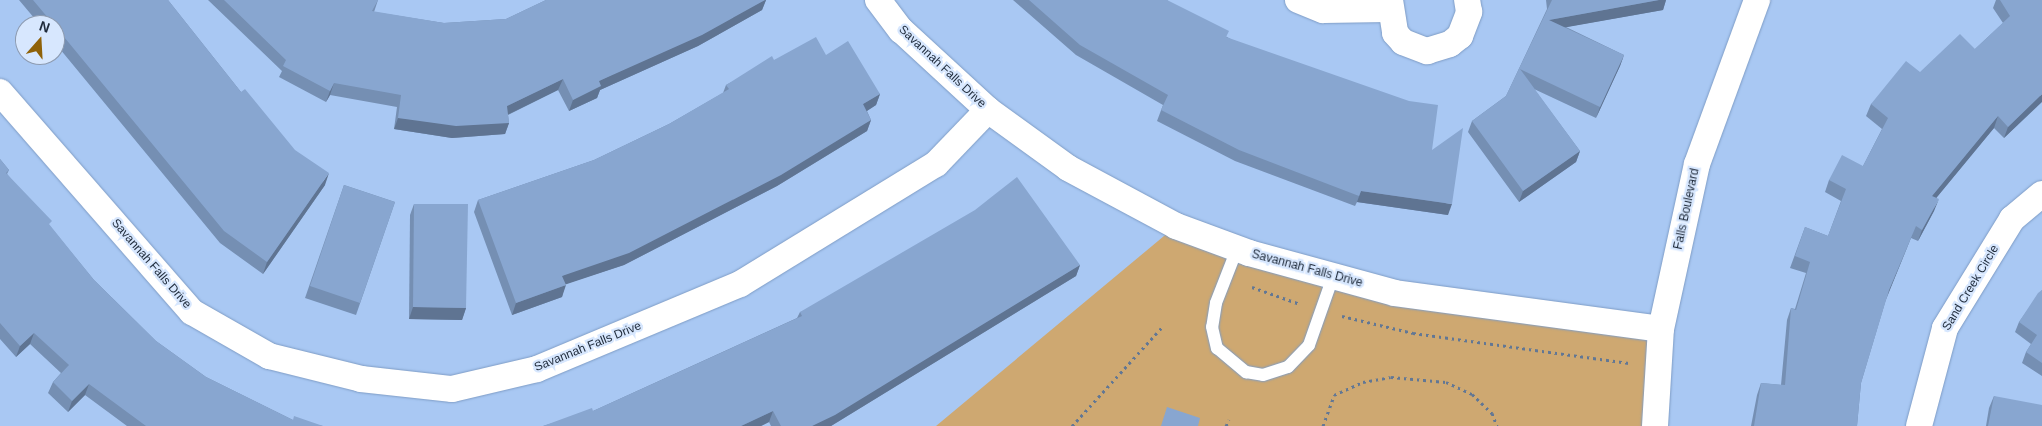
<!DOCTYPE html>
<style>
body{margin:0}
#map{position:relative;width:2042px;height:426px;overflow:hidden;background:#a9c8f3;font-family:Helvetica,sans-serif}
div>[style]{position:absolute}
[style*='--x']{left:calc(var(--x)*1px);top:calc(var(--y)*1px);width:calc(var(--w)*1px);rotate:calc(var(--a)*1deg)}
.green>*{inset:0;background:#cea871}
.path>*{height:3px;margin-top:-1.5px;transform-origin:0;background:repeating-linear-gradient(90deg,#627794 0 2.5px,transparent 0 6.5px)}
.roads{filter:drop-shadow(0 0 1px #7e9cc5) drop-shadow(0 0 1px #7e9cc5)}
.service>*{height:12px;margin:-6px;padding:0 6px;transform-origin:6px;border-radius:6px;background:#fff}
.minor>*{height:26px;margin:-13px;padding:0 13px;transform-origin:13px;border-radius:13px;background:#fff}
.wall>*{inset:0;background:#758fb3}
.shaded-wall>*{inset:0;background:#5f7492}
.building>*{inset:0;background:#88a6d0}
span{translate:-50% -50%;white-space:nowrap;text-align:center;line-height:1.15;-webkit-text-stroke:4.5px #d7e7fe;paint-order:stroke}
.street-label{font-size:12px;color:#1e2a3a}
.north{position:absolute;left:15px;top:15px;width:50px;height:50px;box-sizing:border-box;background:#d7e7fe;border:1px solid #8d9bb0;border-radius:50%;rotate:19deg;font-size:14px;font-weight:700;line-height:20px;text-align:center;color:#1e2a3a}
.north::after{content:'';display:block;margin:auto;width:18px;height:22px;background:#8f6209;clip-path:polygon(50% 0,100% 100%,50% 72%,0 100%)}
</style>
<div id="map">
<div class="green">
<i style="clip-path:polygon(1176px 226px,1249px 253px,1661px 329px,1655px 426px,936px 426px)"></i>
</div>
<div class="path">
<i style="--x:1252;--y:287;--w:51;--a:19.5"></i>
<i style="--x:1342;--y:316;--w:73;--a:13.5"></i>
<i style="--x:1413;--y:333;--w:218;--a:7.9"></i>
<i style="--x:1072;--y:426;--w:134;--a:-47.7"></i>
<i style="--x:1226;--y:426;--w:7;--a:-63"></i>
<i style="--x:1323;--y:426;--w:33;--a:-70"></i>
<i style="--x:1334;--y:395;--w:32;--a:-24"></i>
<i style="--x:1363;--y:382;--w:28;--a:-10"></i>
<i style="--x:1391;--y:377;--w:55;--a:5.2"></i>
<i style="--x:1446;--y:382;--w:29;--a:25"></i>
<i style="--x:1472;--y:394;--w:28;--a:44"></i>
<i style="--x:1492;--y:413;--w:14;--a:69"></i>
</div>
<div class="roads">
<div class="service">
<i style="--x:1237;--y:249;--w:58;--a:111.3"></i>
<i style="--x:1216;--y:303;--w:24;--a:99"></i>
<i style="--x:1212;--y:327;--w:22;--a:77"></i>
<i style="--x:1217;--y:348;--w:38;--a:40"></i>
<i style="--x:1246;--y:372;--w:17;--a:10"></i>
<i style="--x:1263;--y:375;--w:26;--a:-18"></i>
<i style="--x:1288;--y:367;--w:30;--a:-46"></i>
<i style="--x:1309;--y:345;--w:72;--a:-70.6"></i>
</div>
<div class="minor">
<i style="--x:878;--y:0;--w:38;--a:53"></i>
<i style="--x:901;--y:30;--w:118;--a:42.6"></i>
<i style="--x:988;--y:110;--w:99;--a:35.9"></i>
<i style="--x:1068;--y:168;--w:123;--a:28.2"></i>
<i style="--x:1176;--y:226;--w:78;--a:20.3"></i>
<i style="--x:1249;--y:253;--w:151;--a:15.3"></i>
<i style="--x:1395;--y:293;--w:268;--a:7.7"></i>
<i style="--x:1298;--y:0;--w:27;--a:22"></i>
<i style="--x:1323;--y:10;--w:65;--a:-0.9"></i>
<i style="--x:1390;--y:0;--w:33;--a:81"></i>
<i style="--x:1395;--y:33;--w:12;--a:48"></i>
<i style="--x:1403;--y:42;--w:26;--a:21"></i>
<i style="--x:1427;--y:51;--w:24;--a:-17"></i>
<i style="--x:1450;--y:44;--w:13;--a:-39"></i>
<i style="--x:1460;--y:36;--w:26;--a:-69"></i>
<i style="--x:1469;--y:12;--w:12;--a:-99"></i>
<i style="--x:0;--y:92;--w:292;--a:48.9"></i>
<i style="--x:192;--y:312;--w:89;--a:29.7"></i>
<i style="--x:269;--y:356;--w:95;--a:14"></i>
<i style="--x:361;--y:379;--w:92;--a:6.3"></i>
<i style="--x:452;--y:389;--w:87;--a:-13.2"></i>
<i style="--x:537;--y:369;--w:220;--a:-22.7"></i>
<i style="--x:740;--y:284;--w:230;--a:-31.5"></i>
<i style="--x:936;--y:164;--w:75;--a:-46.1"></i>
<i style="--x:1655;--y:426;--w:97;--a:-86.5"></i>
<i style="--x:1661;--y:329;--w:169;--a:-77.7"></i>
<i style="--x:1697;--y:164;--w:175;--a:-69.9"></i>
<i style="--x:1919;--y:426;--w:101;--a:-75.1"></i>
<i style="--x:1945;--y:328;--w:128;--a:-58.4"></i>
<i style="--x:2012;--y:219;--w:39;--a:-40"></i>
</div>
</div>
<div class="wall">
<i style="clip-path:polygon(19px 0,168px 0,241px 92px,325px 185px,263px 274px,220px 243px,55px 43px,55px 25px,40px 25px)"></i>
<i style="clip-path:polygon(208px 0,378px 0,374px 12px,444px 23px,506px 19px,546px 0,766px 0,762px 10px,698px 46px,600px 90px,597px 98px,569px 111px,558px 90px,508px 115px,509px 123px,505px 134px,452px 138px,394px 129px,397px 107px,330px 95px,326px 102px,279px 77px,282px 71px)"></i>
<i style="clip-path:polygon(1013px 0,1168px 0,1167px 1px,1227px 37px,1432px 150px,1448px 215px,1357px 202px,1355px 206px,1235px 161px,1157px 121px,1163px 105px,1076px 55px)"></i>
<i style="clip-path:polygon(1546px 0,1666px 0,1663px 10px,1566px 27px,1624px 55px,1620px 66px,1596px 118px,1534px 89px,1580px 151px,1576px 162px,1519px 202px,1468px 132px,1472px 121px,1506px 96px,1547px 9px)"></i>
<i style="clip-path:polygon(1996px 0,2042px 0,2040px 103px,2004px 138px,1994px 128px,1936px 198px,1934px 211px,1918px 241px,1911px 238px,1887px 296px,1861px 383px,1857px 426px,1751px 426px,1757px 395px,1761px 383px,1781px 385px,1787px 320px,1791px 308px,1795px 309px,1806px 273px,1790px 268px,1805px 227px,1828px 236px,1841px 201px,1825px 192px,1829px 180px,1863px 166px,1882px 129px,1866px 116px,1871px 104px,1975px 49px,2003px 23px,1993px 8px)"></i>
<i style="clip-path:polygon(826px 55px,880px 94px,876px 105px,867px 111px,871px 120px,867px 131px,777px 186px,624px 265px,565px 284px,562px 297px,512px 315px,474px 212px,478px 200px,594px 160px,669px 124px,723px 93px,726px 85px,774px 60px)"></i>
<i style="clip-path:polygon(0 159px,9px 170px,7px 174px,94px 280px,156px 341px,206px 377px,293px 420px,323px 426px,127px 426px,85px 395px,68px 412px,48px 393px,53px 382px,61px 373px,30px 344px,16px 357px,0 339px)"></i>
<i style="clip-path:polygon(344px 185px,395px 202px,356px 315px,305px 298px)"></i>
<i style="clip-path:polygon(414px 204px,466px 308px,462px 320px,409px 319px,410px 215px)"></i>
<i style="clip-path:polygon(1080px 265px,1076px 276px,831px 426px,771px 426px,769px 422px,761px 426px,543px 426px,593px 411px,797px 318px,800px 312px)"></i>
<i style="clip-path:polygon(2042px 290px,2042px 376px,2022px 363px,2026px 352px,2031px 344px,2015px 332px,2019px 322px)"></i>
<i style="clip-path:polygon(1994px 396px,2042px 426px,1986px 426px,1989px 408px)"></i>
</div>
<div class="shaded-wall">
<i style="clip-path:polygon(765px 0,766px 0,762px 10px,698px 46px,600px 90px,597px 98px,569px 111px,573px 100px,599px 81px)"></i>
<i style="clip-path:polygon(1659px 0,1666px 0,1663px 10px,1545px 31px,1549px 20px)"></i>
<i style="clip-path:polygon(1624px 55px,1620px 66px,1596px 118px,1600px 107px)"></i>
<i style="clip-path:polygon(563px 79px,558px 90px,503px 117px,507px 106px)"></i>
<i style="clip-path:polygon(334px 83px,330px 95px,326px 102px,330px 91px)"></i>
<i style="clip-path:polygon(880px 94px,876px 105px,859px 116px,863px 104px)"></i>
<i style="clip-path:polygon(2042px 94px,2042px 102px,2004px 138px,2008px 127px)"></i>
<i style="clip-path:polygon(1998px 116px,1994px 128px,1928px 208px,1932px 196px)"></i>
<i style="clip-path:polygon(398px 118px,509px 123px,505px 134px,452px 138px,394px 129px)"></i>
<i style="clip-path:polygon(871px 120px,867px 131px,777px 186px,624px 265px,558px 287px,562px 276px)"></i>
<i style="clip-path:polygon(1580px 151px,1576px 162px,1519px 202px,1523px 191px)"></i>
<i style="clip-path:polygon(329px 173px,325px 185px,263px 274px,267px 262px)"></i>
<i style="clip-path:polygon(1361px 191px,1452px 204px,1448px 215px,1357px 202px)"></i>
<i style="clip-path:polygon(1939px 199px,1934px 211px,1918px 241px,1922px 230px)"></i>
<i style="clip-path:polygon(1916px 226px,1911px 238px,1885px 302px,1889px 290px)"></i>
<i style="clip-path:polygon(1080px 265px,1076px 276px,831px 426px,812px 426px)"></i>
<i style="clip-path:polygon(566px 285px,562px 297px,512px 315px,516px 303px)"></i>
<i style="clip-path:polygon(413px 307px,466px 308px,462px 320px,409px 319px)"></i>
<i style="clip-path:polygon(34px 333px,30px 344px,16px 357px,20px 346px)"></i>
<i style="clip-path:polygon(89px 384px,85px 395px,68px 412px,72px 401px)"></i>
<i style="clip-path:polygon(773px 411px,769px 422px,761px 426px,741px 426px)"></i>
</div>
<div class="building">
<i style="clip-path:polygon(33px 0,168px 0,241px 92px,245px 89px,295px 150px,329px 173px,267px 262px,224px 231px,55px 26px,55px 25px,54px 25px)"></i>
<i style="clip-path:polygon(224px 0,378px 0,372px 11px,444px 23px,506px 19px,546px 0,765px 0,702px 35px,599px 81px,601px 86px,573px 100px,563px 79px,507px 106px,509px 123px,456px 126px,398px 118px,401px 95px,334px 83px,330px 91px,283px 66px,286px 60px)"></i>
<i style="clip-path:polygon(1029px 0,1167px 0,1229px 31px,1226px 37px,1409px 101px,1438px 105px,1432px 150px,1463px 128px,1452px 204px,1361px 191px,1359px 196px,1239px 150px,1161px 110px,1168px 95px,1080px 45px)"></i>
<i style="clip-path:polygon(1552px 0,1659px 0,1549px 20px,1624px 55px,1600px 107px,1520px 69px,1580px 151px,1523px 191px,1472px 121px,1506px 96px)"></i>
<i style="clip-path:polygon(2000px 0,2042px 0,2042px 94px,2008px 127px,1998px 116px,1932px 196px,1939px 199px,1922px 230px,1916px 226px,1889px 290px,1861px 383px,1857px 426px,1754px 426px,1761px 383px,1785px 385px,1791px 308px,1796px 310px,1810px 262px,1795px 256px,1805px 227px,1828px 236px,1846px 189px,1829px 180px,1842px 155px,1863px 166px,1888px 118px,1871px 104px,1906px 61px,1920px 72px,1960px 34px,1975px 49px,2010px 16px)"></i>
<i style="clip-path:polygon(816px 37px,826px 55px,848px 41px,880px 94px,863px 104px,871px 120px,781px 175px,629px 253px,562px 276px,566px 285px,516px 303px,478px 200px,594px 160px,669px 124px,729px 89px,726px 85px,772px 56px,774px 60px)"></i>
<i style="clip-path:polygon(0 159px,9px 170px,6px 173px,52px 221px,49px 224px,94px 280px,156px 341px,206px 377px,293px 420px,294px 416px,323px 426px,146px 426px,89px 384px,72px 401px,53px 382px,69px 365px,34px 333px,20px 346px,0 323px)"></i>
<i style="clip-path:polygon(1017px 177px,1080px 265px,835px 415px,812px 426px,781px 426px,773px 411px,741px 426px,543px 426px,592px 408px,593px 411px,802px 316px,800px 312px,975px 210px)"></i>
<i style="clip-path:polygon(344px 185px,395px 202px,360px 303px,310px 286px)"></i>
<i style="clip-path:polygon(414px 204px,468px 204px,466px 308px,413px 307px)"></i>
<i style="clip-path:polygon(2042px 290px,2042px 363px,2026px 352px,2037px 335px,2019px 322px,2038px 293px)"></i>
<i style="clip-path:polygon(1994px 396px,2042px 405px,2042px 426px,1988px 426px)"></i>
<i style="clip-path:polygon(1167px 407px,1200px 418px,1198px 426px,1161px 426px)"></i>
</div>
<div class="street-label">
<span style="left:942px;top:67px;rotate:43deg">Savannah Falls Drive</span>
<span style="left:1687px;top:209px;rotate:-78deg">Falls Boulevard</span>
<span style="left:151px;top:264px;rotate:49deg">Savannah Falls Drive</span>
<span style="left:1307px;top:269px;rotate:15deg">Savannah Falls Drive</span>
<span style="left:1971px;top:288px;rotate:-59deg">Sand Creek Circle</span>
<span style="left:588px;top:347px;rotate:-22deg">Savannah Falls Drive</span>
</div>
<div class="north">N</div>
</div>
